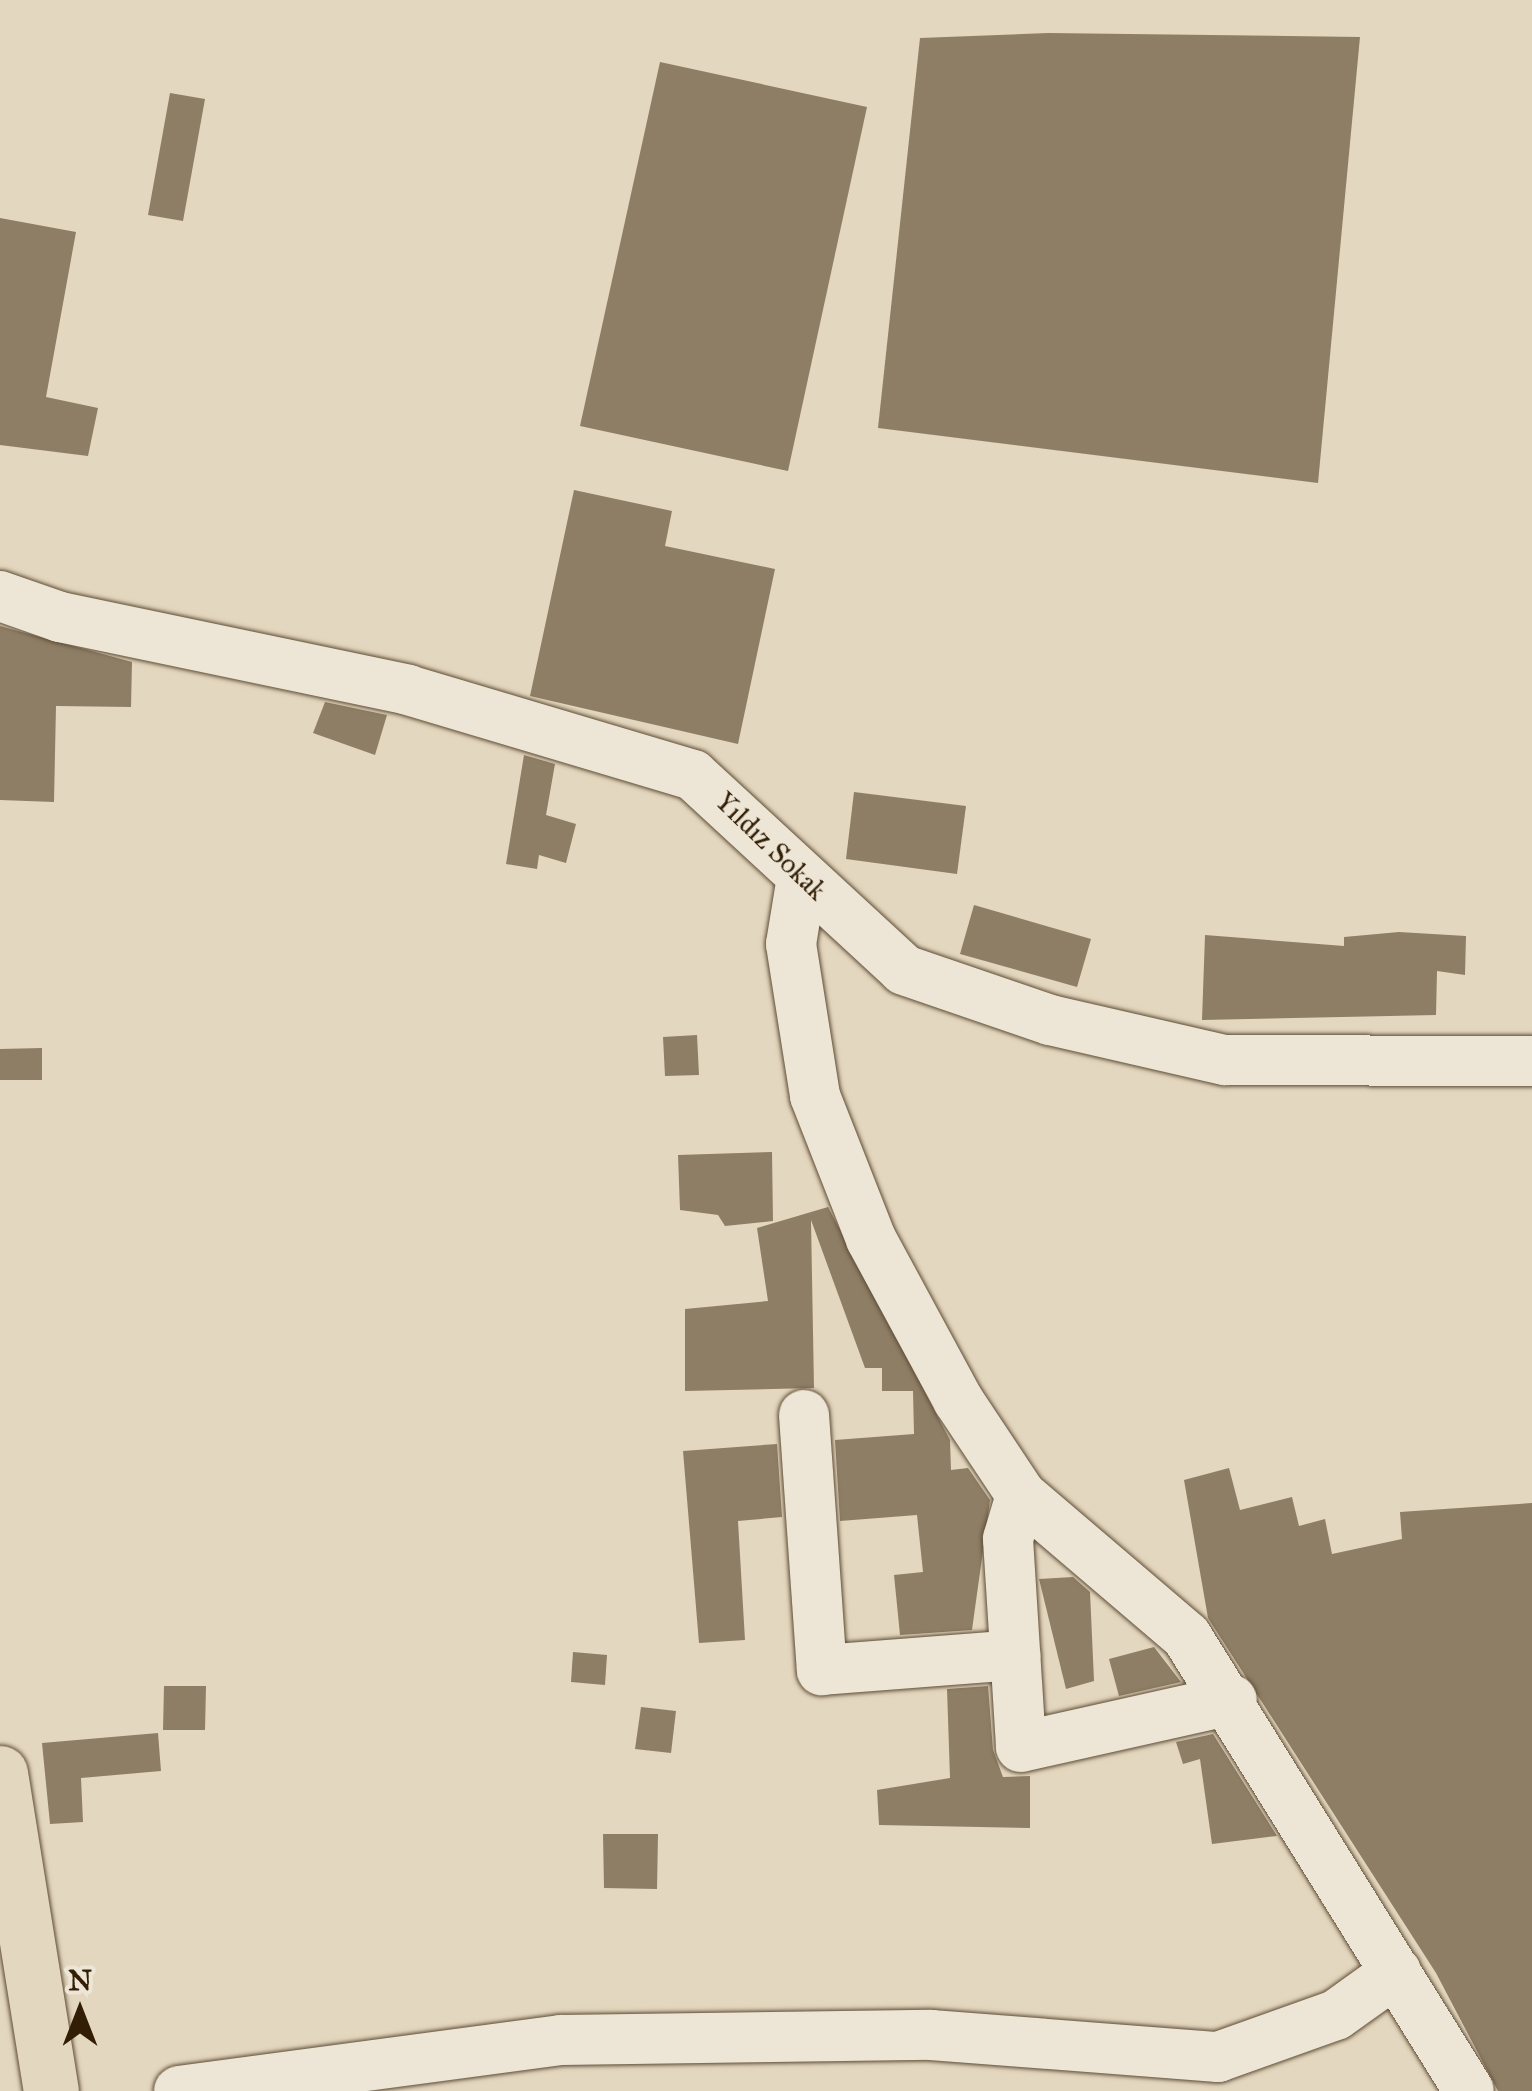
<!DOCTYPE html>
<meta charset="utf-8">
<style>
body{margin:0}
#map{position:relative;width:1532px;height:2091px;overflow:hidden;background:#e4d7bf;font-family:"IM FELL Great Primer",serif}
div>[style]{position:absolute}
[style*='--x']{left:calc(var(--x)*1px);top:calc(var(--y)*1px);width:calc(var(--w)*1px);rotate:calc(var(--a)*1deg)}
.building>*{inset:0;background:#8e7e66}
.roads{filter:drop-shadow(0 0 2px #5e4c34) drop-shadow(0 0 2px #5e4c34)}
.minor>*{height:50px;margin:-25px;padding:0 25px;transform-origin:25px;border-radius:25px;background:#ede5d5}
.major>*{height:55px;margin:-27.5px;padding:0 27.5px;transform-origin:27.5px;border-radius:27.5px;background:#e4d7bf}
span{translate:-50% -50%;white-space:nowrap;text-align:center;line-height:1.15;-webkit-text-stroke:8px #ede5d5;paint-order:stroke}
.street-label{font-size:28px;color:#311e05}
.north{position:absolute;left:30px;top:1961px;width:100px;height:100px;-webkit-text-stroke:8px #ede5d5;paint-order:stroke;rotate:0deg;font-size:28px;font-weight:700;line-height:40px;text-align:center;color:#311e05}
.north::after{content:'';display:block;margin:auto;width:35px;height:45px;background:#311e05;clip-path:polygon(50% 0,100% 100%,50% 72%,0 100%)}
</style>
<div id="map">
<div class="building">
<i style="clip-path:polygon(1048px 33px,1360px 37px,1318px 483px,878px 428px,920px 38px)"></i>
<i style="clip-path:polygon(660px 62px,867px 107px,788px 471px,580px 426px)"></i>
<i style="clip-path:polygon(170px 93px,205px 99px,183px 221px,148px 215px)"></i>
<i style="clip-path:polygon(0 218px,76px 232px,46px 397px,98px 408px,88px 456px,0 445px)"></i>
<i style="clip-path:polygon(574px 490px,672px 511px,665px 546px,775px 569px,738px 744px,530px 696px)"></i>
<i style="clip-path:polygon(0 626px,132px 662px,131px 707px,56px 706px,54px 802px,0 800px)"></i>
<i style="clip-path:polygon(325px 702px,387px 715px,375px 755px,313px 733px)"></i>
<i style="clip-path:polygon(524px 755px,555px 764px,546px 815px,576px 824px,566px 863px,539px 855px,537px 869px,506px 864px)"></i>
<i style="clip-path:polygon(854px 792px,966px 806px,957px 874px,846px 859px)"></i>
<i style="clip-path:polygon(974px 905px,1091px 939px,1077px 987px,960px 954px)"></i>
<i style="clip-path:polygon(1399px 932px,1466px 936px,1465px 975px,1437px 971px,1436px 1015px,1202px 1020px,1205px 935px,1344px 946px,1344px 937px)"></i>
<i style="clip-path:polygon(697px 1035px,699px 1075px,665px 1076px,663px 1037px)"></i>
<i style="clip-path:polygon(42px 1048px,42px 1080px,0 1080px,0 1049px)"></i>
<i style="clip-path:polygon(772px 1152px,773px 1221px,725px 1226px,718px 1215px,680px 1210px,678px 1155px)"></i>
<i style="clip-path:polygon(828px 1207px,950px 1440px,951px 1470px,968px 1468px,990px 1500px,972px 1630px,900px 1635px,894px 1575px,923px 1572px,917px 1515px,840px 1521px,835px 1440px,914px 1434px,913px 1391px,882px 1391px,882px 1368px,865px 1368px,811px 1220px,814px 1388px,685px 1391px,685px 1309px,768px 1301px,757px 1228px)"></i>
<i style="clip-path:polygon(777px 1444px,782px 1517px,738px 1521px,745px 1640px,699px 1643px,683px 1451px)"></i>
<i style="clip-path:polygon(1229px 1468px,1240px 1510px,1292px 1497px,1299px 1526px,1325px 1519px,1332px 1554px,1402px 1539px,1400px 1512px,1532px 1503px,1532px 2091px,1498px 2091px,1436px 1973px,1208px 1618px,1184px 1480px)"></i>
<i style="clip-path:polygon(1073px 1577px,1090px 1592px,1094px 1681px,1066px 1689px,1039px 1579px)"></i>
<i style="clip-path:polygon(1154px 1647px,1181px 1682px,1119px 1696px,1109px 1659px)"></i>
<i style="clip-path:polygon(573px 1652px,607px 1655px,605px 1685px,571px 1682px)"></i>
<i style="clip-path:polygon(164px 1686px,206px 1686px,205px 1730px,163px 1730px)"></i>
<i style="clip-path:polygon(988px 1686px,993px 1750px,1003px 1777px,1030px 1776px,1030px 1828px,879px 1825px,877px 1790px,950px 1778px,947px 1689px)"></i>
<i style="clip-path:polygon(641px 1707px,676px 1711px,671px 1753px,635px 1749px)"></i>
<i style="clip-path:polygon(158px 1733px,161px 1771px,81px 1778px,83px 1822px,50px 1824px,42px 1743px)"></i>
<i style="clip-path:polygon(1213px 1734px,1277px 1836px,1212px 1844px,1200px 1759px,1183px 1764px,1176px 1742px)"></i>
<i style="clip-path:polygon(603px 1834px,658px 1834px,657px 1889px,604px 1888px)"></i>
</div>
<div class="roads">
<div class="minor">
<i style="--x:0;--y:596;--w:64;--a:19.3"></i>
<i style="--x:60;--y:617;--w:356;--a:11.8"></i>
<i style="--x:408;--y:690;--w:297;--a:16.6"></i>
<i style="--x:693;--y:775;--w:287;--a:42.7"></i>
<i style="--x:904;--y:970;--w:154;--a:18.9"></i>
<i style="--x:1050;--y:1020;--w:180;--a:12.9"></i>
<i style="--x:1225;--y:1060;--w:307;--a:0.2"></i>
<i style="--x:802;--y:877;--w:68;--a:99.3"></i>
<i style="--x:791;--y:944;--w:154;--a:81"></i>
<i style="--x:815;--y:1096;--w:154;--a:68.6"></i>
<i style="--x:871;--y:1239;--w:183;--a:61.6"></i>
<i style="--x:958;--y:1400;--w:114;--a:56.4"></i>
<i style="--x:1021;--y:1495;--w:218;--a:40.5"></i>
<i style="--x:1187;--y:1637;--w:534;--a:58.15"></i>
<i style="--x:804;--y:1415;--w:256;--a:86"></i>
<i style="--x:822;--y:1670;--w:194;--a:-4.4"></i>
<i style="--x:1021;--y:1495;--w:46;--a:106.5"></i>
<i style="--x:1008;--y:1539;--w:208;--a:86.4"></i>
<i style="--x:1021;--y:1747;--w:216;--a:-12.6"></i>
<i style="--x:179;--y:2091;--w:385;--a:-7.6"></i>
<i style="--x:561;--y:2040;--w:370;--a:-0.8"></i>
<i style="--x:931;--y:2035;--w:288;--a:4.4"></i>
<i style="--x:1218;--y:2057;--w:125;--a:-19.6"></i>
<i style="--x:1336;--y:2015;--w:74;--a:-35.6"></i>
</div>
<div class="major">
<i style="--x:0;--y:1773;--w:322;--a:80.9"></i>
</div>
</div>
<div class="street-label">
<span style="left:771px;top:846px;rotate:44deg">Yıldız Sokak</span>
</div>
<div class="north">N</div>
</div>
